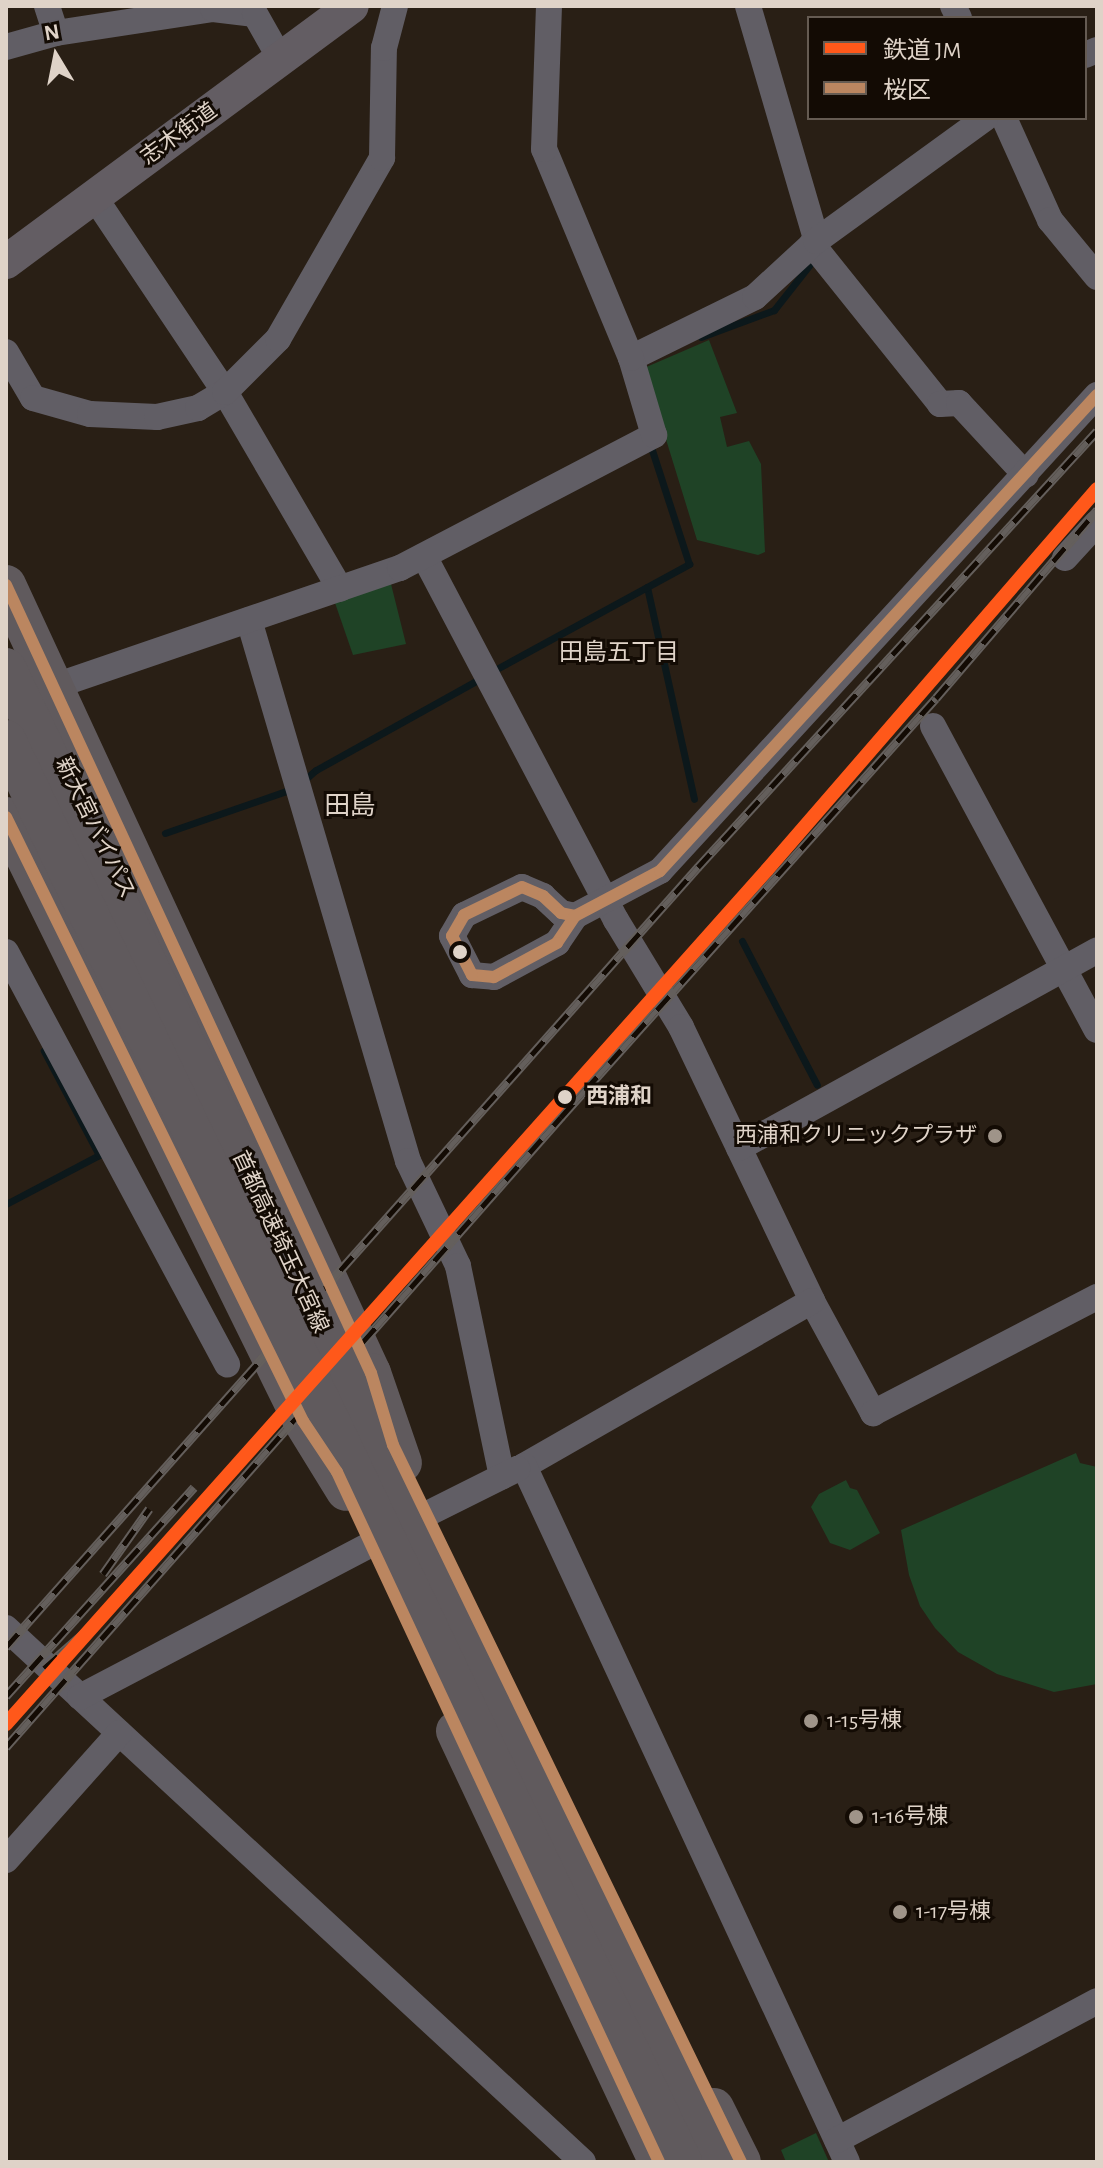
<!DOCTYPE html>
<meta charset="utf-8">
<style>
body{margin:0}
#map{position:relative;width:1103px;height:2168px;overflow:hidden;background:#291f15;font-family:"Alegreya Sans","Noto Sans JP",sans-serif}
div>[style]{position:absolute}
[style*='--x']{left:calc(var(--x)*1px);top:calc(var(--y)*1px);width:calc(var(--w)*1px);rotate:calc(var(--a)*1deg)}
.green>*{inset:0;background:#1f4326}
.stream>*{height:7px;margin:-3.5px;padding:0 3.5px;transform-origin:3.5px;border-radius:3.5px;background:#0c181b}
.minor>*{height:26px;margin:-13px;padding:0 13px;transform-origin:13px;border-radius:13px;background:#615e65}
.major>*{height:34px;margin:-17px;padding:0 17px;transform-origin:17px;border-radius:17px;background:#635d63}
.highway>*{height:40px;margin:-20px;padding:0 20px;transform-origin:20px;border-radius:20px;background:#605a5d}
.rail>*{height:9px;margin-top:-4.5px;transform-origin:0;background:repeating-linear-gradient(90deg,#130b04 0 18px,#645f5c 0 36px);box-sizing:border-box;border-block:2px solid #645f5c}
.highway-bridge>*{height:40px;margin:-20px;padding:0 20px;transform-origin:20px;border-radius:20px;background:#605a5d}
.bus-1>*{height:12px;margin:-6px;padding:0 6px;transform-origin:6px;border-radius:6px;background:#bb8660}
.rail-1>*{height:14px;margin:-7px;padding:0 7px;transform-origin:7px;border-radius:7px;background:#ff581a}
.dots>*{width:22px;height:22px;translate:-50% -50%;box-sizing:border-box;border:4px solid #130b04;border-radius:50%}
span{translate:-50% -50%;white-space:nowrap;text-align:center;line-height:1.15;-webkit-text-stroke:6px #130b04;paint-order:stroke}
.street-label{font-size:22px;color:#dfd3c8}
.stop-label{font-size:22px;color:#dfd3c8;font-weight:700}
.left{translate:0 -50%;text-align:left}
.poi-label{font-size:22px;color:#dfd3c8}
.right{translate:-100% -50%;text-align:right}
.neighbourhood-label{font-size:24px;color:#dfd3c8}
.quarter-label{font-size:26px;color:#dfd3c8}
.frame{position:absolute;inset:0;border:8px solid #dfd3c8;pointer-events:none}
.legend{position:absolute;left:807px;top:16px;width:280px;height:104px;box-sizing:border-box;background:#130b04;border:2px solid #655b52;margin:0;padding:10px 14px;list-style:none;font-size:24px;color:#dfd3c8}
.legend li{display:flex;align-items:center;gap:16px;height:40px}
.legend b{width:40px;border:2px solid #655b52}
.north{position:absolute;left:16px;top:16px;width:80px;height:80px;-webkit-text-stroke:6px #130b04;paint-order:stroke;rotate:350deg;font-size:22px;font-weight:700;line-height:32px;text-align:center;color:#dfd3c8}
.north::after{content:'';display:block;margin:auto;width:28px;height:36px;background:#dfd3c8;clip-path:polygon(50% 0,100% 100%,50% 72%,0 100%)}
</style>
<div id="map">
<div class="green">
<i style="clip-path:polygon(709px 340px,737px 413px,720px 417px,727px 447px,749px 441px,761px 464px,765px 552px,758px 555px,697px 540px,644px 368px)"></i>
<i style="clip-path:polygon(390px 580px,406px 644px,353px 655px,334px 600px)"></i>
<i style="clip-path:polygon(1076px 1453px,1080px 1463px,1097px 1467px,1097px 1684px,1054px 1692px,997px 1674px,958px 1652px,935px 1628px,920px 1606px,909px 1575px,901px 1530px)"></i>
<i style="clip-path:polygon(846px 1480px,850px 1488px,857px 1490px,880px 1533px,850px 1550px,830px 1543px,811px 1507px,819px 1494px)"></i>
<i style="clip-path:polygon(816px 2133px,829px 2162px,786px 2162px,781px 2150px)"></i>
</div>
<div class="stream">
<i style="--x:701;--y:337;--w:78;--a:-20.3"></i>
<i style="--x:774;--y:310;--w:66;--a:-51.7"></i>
<i style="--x:647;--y:587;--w:217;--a:77.5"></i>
<i style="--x:491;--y:672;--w:226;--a:-28.6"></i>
<i style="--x:689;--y:564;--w:126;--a:-108"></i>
<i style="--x:302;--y:782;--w:18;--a:-41"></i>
<i style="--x:316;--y:770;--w:189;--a:-29.1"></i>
<i style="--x:165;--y:833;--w:134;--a:-19.1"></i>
<i style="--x:742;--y:941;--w:162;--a:62.5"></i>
<i style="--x:6;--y:1204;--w:105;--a:-27.8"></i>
<i style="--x:99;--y:1155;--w:118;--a:-117.9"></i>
</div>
<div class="minor">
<i style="--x:47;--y:6;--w:28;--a:72"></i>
<i style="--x:748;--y:6;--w:246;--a:73.7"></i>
<i style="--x:953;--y:6;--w:13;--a:63"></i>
<i style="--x:6;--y:47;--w:52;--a:-15.6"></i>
<i style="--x:56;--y:33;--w:159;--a:-8.7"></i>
<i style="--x:213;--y:9;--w:42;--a:6.8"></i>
<i style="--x:255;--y:14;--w:53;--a:60.5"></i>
<i style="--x:1085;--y:55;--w:13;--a:-23"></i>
<i style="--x:1004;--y:118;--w:112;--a:65.7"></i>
<i style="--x:1050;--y:220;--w:74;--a:50.5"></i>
<i style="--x:93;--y:195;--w:237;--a:56.2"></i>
<i style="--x:225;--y:392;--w:228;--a:59.7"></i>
<i style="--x:812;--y:244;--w:205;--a:51.3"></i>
<i style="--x:940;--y:404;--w:19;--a:-3"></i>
<i style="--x:959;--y:403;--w:98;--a:47.1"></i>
<i style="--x:6;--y:352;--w:53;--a:59.6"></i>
<i style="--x:33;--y:398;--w:59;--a:15.7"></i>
<i style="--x:90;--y:414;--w:67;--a:2.6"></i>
<i style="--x:157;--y:417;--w:42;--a:-12.4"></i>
<i style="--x:198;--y:408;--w:31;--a:-31"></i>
<i style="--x:225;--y:392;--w:75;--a:-45"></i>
<i style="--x:278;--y:339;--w:209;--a:-60.1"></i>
<i style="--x:382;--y:158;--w:110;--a:-89"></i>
<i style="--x:384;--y:48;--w:43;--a:-75.3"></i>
<i style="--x:631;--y:358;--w:138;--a:-26.2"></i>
<i style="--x:755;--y:297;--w:83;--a:-42.6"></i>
<i style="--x:816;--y:241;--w:209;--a:-36"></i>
<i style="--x:424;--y:556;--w:412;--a:62.2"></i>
<i style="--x:616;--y:920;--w:125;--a:58.7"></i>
<i style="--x:681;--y:1027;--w:304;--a:64.4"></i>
<i style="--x:812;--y:1301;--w:128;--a:61.4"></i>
<i style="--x:873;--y:1413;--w:252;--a:-27.4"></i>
<i style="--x:1065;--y:558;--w:47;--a:-47.6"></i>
<i style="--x:249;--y:620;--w:564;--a:73.62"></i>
<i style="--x:408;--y:1161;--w:116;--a:64.5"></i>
<i style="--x:458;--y:1266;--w:215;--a:78.2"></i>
<i style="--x:55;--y:686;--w:365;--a:-18.9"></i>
<i style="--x:400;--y:568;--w:287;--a:-27.6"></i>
<i style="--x:654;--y:435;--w:80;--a:-106.6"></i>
<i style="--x:631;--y:358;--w:226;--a:-112.6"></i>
<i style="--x:544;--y:149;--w:143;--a:-88"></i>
<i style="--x:933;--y:726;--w:345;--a:61.7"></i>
<i style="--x:575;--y:916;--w:14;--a:-168"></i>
<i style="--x:561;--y:913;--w:25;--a:-137"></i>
<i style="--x:543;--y:896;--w:23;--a:-157"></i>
<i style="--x:522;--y:887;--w:64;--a:154.2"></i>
<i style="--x:464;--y:915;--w:24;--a:120"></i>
<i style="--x:452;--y:936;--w:44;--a:62.9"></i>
<i style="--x:472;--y:975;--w:22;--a:5"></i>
<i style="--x:494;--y:977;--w:72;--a:-28.4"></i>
<i style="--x:557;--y:943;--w:32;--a:-56"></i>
<i style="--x:575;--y:916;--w:96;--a:-27.9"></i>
<i style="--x:660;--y:871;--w:646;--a:-47.45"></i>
<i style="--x:6;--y:952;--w:468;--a:61.8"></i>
<i style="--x:739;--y:1148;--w:409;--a:-28.9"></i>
<i style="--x:812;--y:1301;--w:332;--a:150.2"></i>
<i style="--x:524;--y:1466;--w:767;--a:65.1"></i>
<i style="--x:427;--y:1514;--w:101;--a:-26.6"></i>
<i style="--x:6;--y:1628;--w:786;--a:42.78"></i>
<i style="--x:80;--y:1697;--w:327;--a:-27.7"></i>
<i style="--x:6;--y:1860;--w:170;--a:-48.3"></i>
<i style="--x:837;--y:2140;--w:295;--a:-28.1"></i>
</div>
<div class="major">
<i style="--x:6;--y:262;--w:430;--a:-36.5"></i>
</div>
<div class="highway">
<i style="--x:6;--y:585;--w:868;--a:65.15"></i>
<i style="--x:371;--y:1373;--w:95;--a:71"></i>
<i style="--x:6;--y:817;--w:673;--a:63.82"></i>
<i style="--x:303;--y:1421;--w:82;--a:58.4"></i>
<i style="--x:456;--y:1731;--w:476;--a:64.8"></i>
<i style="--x:714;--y:2108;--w:60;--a:63.4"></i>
</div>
<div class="rail">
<i style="--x:103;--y:1574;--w:80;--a:-54.7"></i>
<i style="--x:6;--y:1647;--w:1043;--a:-48.42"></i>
<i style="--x:698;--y:867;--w:591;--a:-47.54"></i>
<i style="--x:44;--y:1668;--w:76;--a:-41.3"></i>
<i style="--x:6;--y:1696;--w:281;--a:-48"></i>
<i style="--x:6;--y:1747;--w:840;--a:-48.62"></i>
<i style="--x:561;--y:1117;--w:562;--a:-48.17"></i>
<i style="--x:936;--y:698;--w:248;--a:-49.4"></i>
</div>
<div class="highway-bridge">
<i style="--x:6;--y:668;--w:1655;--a:64.49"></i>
<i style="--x:6;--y:740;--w:1575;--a:64.57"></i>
</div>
<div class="bus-1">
<i style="--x:6;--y:585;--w:868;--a:65.15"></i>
<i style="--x:371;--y:1373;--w:75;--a:73"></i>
<i style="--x:393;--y:1445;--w:797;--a:64.11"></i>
<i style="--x:6;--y:817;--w:673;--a:63.82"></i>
<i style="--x:303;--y:1421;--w:61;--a:56.3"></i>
<i style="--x:337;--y:1472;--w:761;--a:64.98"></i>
<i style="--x:522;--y:887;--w:23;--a:23"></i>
<i style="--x:543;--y:896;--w:25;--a:43"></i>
<i style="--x:561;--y:913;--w:14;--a:12"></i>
<i style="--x:575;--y:916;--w:32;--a:124"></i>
<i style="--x:557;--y:943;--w:72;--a:151.6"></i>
<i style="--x:494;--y:977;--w:22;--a:-175"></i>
<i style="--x:472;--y:975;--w:44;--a:-117.1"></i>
<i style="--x:452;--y:936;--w:24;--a:-60"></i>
<i style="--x:464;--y:915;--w:64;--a:-25.8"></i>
<i style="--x:575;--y:916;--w:96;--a:-27.9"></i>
<i style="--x:660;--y:871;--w:646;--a:-47.45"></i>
</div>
<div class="rail-1">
<i style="--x:6;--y:1724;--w:1144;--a:-48.3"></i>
<i style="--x:767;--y:870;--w:504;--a:-49.1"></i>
</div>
<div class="dots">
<i style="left:460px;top:952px;background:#dfd3c8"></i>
<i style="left:565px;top:1097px;background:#dfd3c8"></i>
<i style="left:995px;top:1136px;background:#9f9489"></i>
<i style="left:811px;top:1721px;background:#9f9489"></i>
<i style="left:856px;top:1817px;background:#9f9489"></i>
<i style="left:900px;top:1912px;background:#9f9489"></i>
</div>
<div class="street-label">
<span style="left:179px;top:134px;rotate:-36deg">志木街道</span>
<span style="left:95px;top:828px;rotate:64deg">新大宮バイパス</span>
<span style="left:280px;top:1242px;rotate:65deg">首都高速埼玉大宮線</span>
</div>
<div class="stop-label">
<span class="left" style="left:586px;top:1097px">西浦和</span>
</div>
<div class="poi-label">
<span class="right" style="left:977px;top:1136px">西浦和クリニックプラザ</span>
<span class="left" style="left:827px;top:1721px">1-15号棟</span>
<span class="left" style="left:872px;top:1817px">1-16号棟</span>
<span class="left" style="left:916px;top:1912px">1-17号棟</span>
</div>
<div class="neighbourhood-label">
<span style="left:619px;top:654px">田島五丁目</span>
</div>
<div class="quarter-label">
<span style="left:350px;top:807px">田島</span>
</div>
<div class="frame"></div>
<ul class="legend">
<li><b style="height:10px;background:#ff581a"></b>鉄道 JM</li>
<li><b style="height:10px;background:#bb8660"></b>桜区</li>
</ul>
<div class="north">N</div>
</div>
